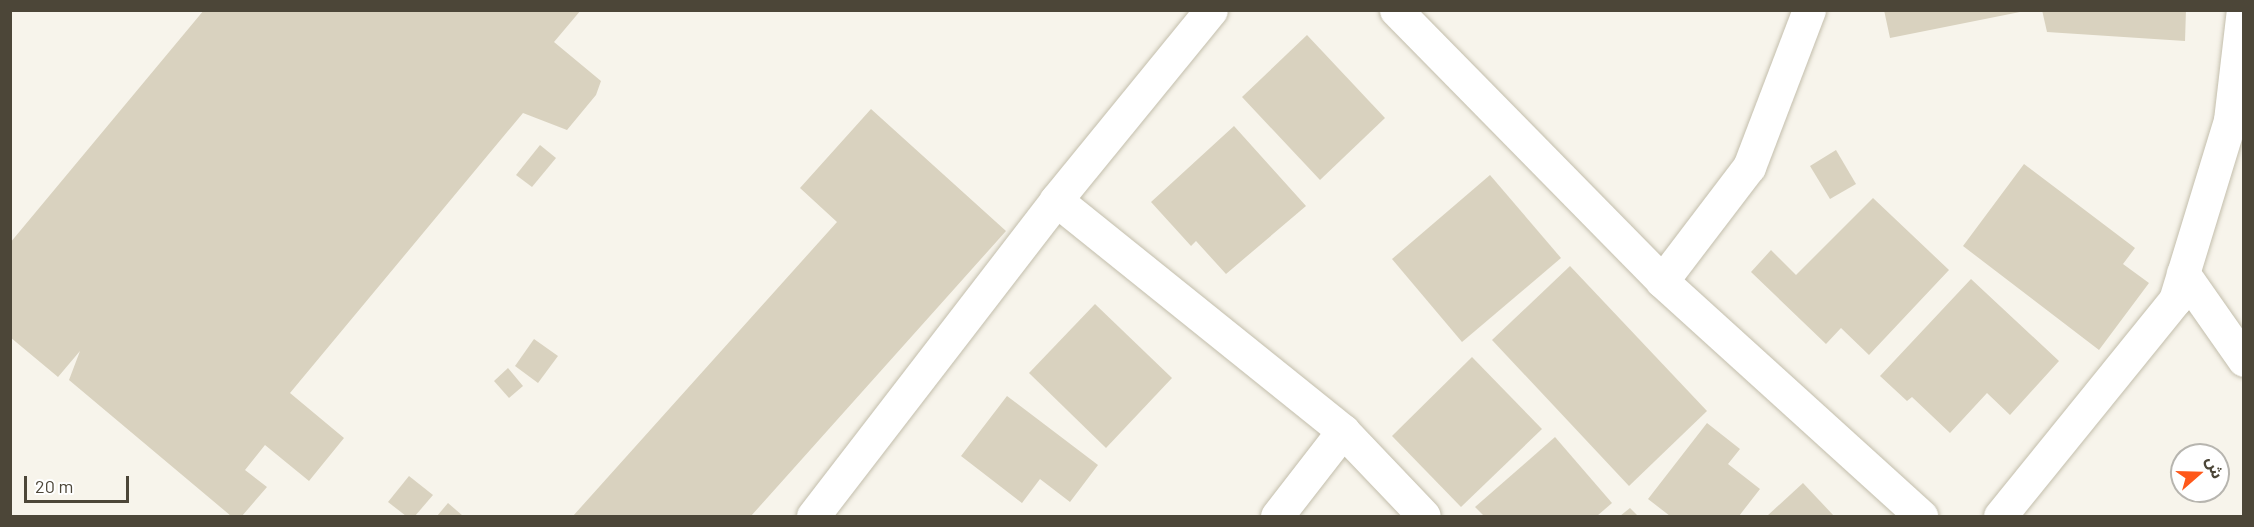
<!DOCTYPE html>
<meta charset="utf-8">
<style>
body{margin:0}
#map{position:relative;width:2254px;height:527px;overflow:hidden;background:#f7f4eb;font-family:Barlow,"Noto Sans Arabic",sans-serif}
div>[style]{position:absolute}
[style*='--x']{left:calc(var(--x)*1px);top:calc(var(--y)*1px);width:calc(var(--w)*1px);rotate:calc(var(--a)*1deg)}
.building>*{inset:0;background:#d9d2bf}
.roads{filter:drop-shadow(0 0 2px #c3beac) drop-shadow(0 0 2px #c3beac)}
.minor>*{height:33px;margin:-16.5px;padding:0 16.5px;transform-origin:16.5px;border-radius:16.5px;background:#fff}
span{translate:-50% -50%;white-space:nowrap;text-align:center;line-height:1.15;-webkit-text-stroke:4.5px #fff;paint-order:stroke}
.frame{position:absolute;inset:0;border:12px solid #4c4638;pointer-events:none}
.north{position:absolute;left:2170px;top:443px;width:60px;height:60px;box-sizing:border-box;background:#fff;border:2px solid #b7b5af;border-radius:50%;rotate:70deg;font-size:16px;font-weight:700;line-height:24px;text-align:center;color:#4c4638}
.north::after{content:'';display:block;margin:auto;width:21px;height:27px;background:#ff581a;clip-path:polygon(50% 0,100% 100%,50% 72%,0 100%)}
.scale{position:absolute;left:24px;top:476px;width:105px;height:27px;box-sizing:border-box;border:3px solid #4c4638;border-top:0;padding-left:8px;font-size:18px;line-height:21px;white-space:nowrap;color:#4c4638;-webkit-text-stroke:4px #fff;paint-order:stroke}
</style>
<div id="map">
<div class="building">
<i style="clip-path:polygon(204px 10px,581px 10px,554px 42px,601px 81px,596px 95px,567px 130px,523px 113px,290px 393px,344px 438px,309px 481px,265px 445px,245px 470px,267px 487px,242px 516px,231px 516px,69px 380px,80px 351px,58px 377px,10px 337px,10px 243px)"></i>
<i style="clip-path:polygon(1884px 10px,2020px 10px,2020px 12px,1890px 38px)"></i>
<i style="clip-path:polygon(2042px 10px,2186px 10px,2185px 41px,2047px 32px)"></i>
<i style="clip-path:polygon(1307px 35px,1385px 118px,1320px 180px,1242px 97px)"></i>
<i style="clip-path:polygon(871px 109px,1006px 231px,751px 516px,573px 516px,837px 222px,800px 188px)"></i>
<i style="clip-path:polygon(1234px 126px,1306px 206px,1226px 274px,1196px 241px,1191px 246px,1151px 202px)"></i>
<i style="clip-path:polygon(540px 145px,556px 158px,532px 187px,516px 175px)"></i>
<i style="clip-path:polygon(1836px 150px,1856px 184px,1830px 199px,1810px 166px)"></i>
<i style="clip-path:polygon(2024px 164px,2135px 248px,2123px 264px,2149px 283px,2099px 350px,1963px 246px)"></i>
<i style="clip-path:polygon(1490px 175px,1561px 258px,1462px 342px,1392px 259px)"></i>
<i style="clip-path:polygon(1873px 198px,1949px 270px,1869px 355px,1841px 328px,1826px 344px,1751px 272px,1771px 250px,1796px 275px)"></i>
<i style="clip-path:polygon(1570px 266px,1707px 411px,1629px 486px,1492px 340px)"></i>
<i style="clip-path:polygon(1971px 279px,2059px 361px,2010px 415px,1987px 393px,1950px 433px,1912px 397px,1907px 401px,1880px 376px)"></i>
<i style="clip-path:polygon(1095px 304px,1172px 378px,1106px 448px,1029px 373px)"></i>
<i style="clip-path:polygon(534px 339px,558px 356px,538px 383px,515px 366px)"></i>
<i style="clip-path:polygon(1472px 357px,1542px 429px,1461px 507px,1392px 436px)"></i>
<i style="clip-path:polygon(508px 368px,523px 386px,509px 398px,494px 381px)"></i>
<i style="clip-path:polygon(1007px 396px,1098px 465px,1070px 502px,1040px 479px,1022px 503px,961px 456px)"></i>
<i style="clip-path:polygon(1707px 423px,1740px 449px,1728px 464px,1760px 489px,1739px 516px,1670px 516px,1648px 499px)"></i>
<i style="clip-path:polygon(1555px 437px,1612px 503px,1597px 516px,1484px 516px,1475px 507px)"></i>
<i style="clip-path:polygon(409px 476px,433px 495px,415px 516px,406px 516px,388px 502px)"></i>
<i style="clip-path:polygon(1803px 483px,1834px 516px,1767px 516px)"></i>
<i style="clip-path:polygon(448px 503px,463px 516px,437px 516px)"></i>
<i style="clip-path:polygon(1630px 508px,1638px 516px,1620px 516px)"></i>
</div>
<div class="roads">
<div class="minor">
<i style="--x:1396;--y:10;--w:380;--a:45.5"></i>
<i style="--x:1662;--y:281;--w:350;--a:42.2"></i>
<i style="--x:1056;--y:200;--w:368;--a:38.8"></i>
<i style="--x:1343;--y:431;--w:117;--a:46.4"></i>
<i style="--x:2183;--y:273;--w:106;--a:55"></i>
<i style="--x:1662;--y:281;--w:143;--a:-52.7"></i>
<i style="--x:1749;--y:167;--w:168;--a:-69.1"></i>
<i style="--x:813;--y:516;--w:399;--a:-52.4"></i>
<i style="--x:1056;--y:200;--w:245;--a:-50.8"></i>
<i style="--x:1277;--y:516;--w:108;--a:-52.2"></i>
<i style="--x:2000;--y:516;--w:278;--a:-51"></i>
<i style="--x:2175;--y:300;--w:188;--a:-73"></i>
<i style="--x:2230;--y:120;--w:111;--a:-83.3"></i>
</div>
</div>
<div class="frame"></div>
<div class="north">ش</div>
<div class="scale">20 m</div>
</div>
